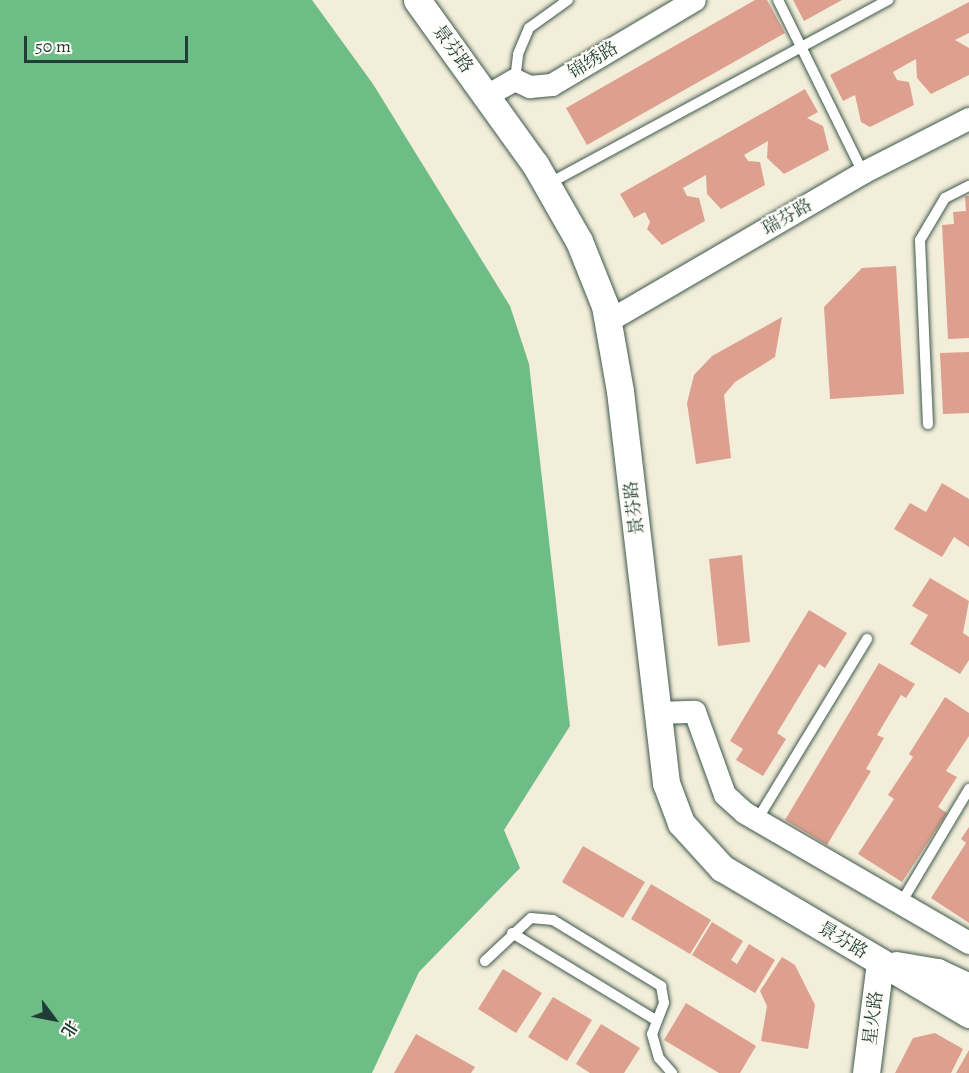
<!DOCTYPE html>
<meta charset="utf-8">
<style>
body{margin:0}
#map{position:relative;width:969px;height:1073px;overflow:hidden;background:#f2eed9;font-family:Alegreya,"Noto Serif SC",serif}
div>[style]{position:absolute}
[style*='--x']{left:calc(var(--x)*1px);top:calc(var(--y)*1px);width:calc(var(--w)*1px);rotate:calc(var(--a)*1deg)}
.forest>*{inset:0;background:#6ebc86}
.building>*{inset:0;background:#dda08f}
.roads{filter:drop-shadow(0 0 2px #3f584d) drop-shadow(0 0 2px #3f584d)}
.service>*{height:10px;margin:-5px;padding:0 5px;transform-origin:5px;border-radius:5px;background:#fff}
.minor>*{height:22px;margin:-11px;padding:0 11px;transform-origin:11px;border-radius:11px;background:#fff}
.tertiary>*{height:27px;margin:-13.5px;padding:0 13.5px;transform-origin:13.5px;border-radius:13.5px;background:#fff}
span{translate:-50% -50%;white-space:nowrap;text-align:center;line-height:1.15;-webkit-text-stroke:4.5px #fdfcf7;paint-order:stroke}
.street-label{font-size:18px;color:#1f3d34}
.north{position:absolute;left:24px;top:989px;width:60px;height:60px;-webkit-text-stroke:4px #fdfcf7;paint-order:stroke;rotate:122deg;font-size:16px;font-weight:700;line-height:24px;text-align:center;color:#1f3d34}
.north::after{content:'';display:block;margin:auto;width:21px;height:27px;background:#1f3d34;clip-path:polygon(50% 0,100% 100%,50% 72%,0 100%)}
.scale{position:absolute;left:24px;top:36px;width:164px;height:27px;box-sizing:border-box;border:3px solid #1f3d34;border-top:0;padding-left:8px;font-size:18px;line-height:21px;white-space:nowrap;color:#1f3d34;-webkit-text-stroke:4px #fdfcf7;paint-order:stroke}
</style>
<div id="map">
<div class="forest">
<i style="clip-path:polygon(0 0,312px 0,373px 84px,510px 306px,529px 364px,570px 726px,504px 830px,520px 868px,419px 972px,372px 1073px,0 1073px)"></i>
</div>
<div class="building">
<i style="clip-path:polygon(755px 0,767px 0,785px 33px,587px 145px,566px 108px)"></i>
<i style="clip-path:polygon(793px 0,842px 0,804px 21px)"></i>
<i style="clip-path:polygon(969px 2px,969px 33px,955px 40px,969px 48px,969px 75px,931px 94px,917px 78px,916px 59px,893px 72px,897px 80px,909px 82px,914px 105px,870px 127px,861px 122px,855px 95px,843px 101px,830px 75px)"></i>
<i style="clip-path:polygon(805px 89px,818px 112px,807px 118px,823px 126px,829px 150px,784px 174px,767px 158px,768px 141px,744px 155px,748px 161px,760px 162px,765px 185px,721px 209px,707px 194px,706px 175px,683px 188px,687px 196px,699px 198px,705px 221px,662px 245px,647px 229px,650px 222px,645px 212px,634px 218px,620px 194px)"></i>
<i style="clip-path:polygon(965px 196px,969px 196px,969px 338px,948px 339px,942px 225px,954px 224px,953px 212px,966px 211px)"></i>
<i style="clip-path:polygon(896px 266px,904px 394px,830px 399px,824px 307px,862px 268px)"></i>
<i style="clip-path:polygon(782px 317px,775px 357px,735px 382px,724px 395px,731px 458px,696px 464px,687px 403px,694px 375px,712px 356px)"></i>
<i style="clip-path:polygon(969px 352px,969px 413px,943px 414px,940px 353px)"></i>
<i style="clip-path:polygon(942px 483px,969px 499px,969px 547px,954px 537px,942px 557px,894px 529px,910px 503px,926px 512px)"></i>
<i style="clip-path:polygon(742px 555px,750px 642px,718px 646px,709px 559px)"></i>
<i style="clip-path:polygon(930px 578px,969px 601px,963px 633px,969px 637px,969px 660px,960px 674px,910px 644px,928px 615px,912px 606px)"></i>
<i style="clip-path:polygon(809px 610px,847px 633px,825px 668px,819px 664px,777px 733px,786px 739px,763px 776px,736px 760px,743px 749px,730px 741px)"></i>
<i style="clip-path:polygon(879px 663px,915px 684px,906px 698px,901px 695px,877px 735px,884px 738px,866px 769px,871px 771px,827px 845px,785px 820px)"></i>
<i style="clip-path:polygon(945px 697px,969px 713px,969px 736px,946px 771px,957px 777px,938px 807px,947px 813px,902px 882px,858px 854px,894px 799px,888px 795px,913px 757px,909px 754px)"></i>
<i style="clip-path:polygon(969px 827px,969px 923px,931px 898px,966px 843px,961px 839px)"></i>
<i style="clip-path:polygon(583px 846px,645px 882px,623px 918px,562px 882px)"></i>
<i style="clip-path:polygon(651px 884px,711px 920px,690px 954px,631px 919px)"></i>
<i style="clip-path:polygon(712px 922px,743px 941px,731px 960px,737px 964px,749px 944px,775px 960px,755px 993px,692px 955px)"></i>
<i style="clip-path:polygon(782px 957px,795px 965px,815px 1005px,808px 1049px,761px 1041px,767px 1006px,760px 991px)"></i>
<i style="clip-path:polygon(503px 969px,542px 993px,516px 1033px,478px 1009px)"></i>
<i style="clip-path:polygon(553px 997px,592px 1020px,567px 1061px,528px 1037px)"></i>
<i style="clip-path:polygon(686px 1003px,756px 1046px,740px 1073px,719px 1073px,664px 1040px)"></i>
<i style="clip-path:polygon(601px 1024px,640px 1048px,624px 1073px,590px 1073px,576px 1064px)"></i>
<i style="clip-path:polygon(935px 1033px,963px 1049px,951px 1073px,895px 1073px,913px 1038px)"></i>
<i style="clip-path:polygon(416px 1034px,475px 1067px,471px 1073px,394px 1073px)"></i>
<i style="clip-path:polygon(969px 1050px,969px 1073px,956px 1073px)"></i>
</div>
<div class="roads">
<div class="service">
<i style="--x:778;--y:0;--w:193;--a:63.8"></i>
<i style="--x:515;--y:80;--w:26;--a:-83"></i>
<i style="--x:518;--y:54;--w:28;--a:-67"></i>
<i style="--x:529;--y:28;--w:48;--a:-35.7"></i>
<i style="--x:548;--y:184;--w:387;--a:-28.4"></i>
<i style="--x:928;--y:424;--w:184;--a:-92.5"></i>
<i style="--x:920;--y:240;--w:49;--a:-59.2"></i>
<i style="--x:945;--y:198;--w:27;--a:-27"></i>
<i style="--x:757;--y:820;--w:212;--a:-58.7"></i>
<i style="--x:901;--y:903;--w:133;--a:-59.2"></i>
<i style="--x:512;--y:933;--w:166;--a:31.2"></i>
<i style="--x:485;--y:961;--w:63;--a:-43.1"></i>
<i style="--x:531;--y:918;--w:22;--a:5"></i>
<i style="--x:553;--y:920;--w:127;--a:31.4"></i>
<i style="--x:661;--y:986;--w:17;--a:80"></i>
<i style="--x:664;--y:1003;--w:33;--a:111"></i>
<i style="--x:652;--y:1034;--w:25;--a:74"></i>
<i style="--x:659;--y:1058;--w:20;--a:49"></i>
</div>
<div class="minor">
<i style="--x:487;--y:96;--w:32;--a:-30"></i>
<i style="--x:515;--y:80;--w:17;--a:25"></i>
<i style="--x:530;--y:87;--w:22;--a:-5"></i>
<i style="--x:552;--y:85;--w:166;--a:-30.7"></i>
<i style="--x:609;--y:321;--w:294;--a:-30.2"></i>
<i style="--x:863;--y:173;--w:119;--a:-27"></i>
<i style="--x:658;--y:713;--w:37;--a:-2"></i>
<i style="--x:695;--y:712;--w:88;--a:70.1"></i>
<i style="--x:725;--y:795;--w:27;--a:42"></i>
<i style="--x:745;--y:813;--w:259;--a:30.1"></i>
</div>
<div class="tertiary">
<i style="--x:417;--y:0;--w:202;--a:54.3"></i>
<i style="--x:535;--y:164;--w:89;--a:60.3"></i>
<i style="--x:579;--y:241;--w:70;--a:68.2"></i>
<i style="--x:605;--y:306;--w:86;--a:80"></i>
<i style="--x:620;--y:391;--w:395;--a:83.3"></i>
<i style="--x:666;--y:783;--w:43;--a:69.4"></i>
<i style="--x:681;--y:823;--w:61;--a:47.7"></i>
<i style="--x:722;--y:868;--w:287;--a:30.6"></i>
<i style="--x:896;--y:965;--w:42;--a:9.7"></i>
<i style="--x:937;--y:972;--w:35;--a:25"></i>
<i style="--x:866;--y:1073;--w:112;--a:-82.8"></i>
</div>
</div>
<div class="street-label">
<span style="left:453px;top:49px;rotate:54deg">景芬路</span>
<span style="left:593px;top:60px;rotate:-31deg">锦绣路</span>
<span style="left:787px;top:217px;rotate:-30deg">瑞芬路</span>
<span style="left:634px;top:508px;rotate:-97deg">景芬路</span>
<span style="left:843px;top:940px;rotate:31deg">景芬路</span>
<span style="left:873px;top:1018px;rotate:-83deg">星火路</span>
</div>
<div class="north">北</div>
<div class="scale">50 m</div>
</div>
